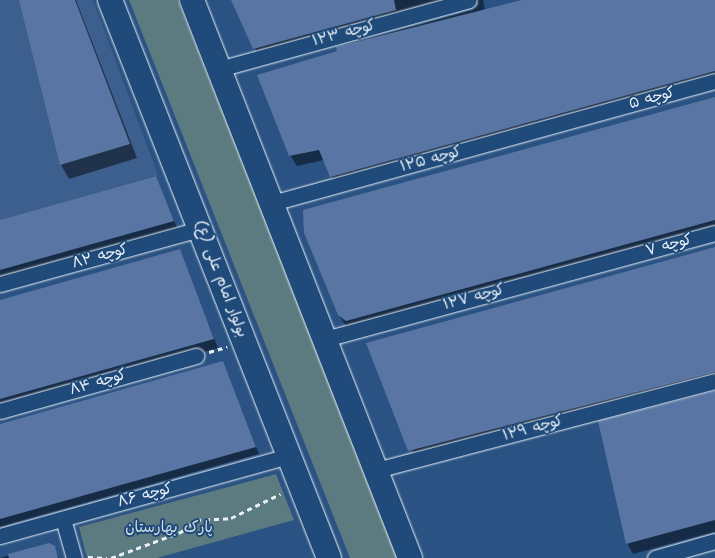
<!DOCTYPE html>
<meta charset="utf-8">
<style>
body{margin:0}
#map{position:relative;width:715px;height:558px;overflow:hidden;background:#2a5282;font-family:Kalam,"Playpen Sans Arabic",sans-serif}
div>[style]{position:absolute}
[style*='--x']{left:calc(var(--x)*1px);top:calc(var(--y)*1px);width:calc(var(--w)*1px);rotate:calc(var(--a)*1deg)}
.built>*{inset:0;background:#3c5f8e}
.green>*{inset:0;background:#5b7b80}
.shadow>*{inset:0;background:#0007}
.building>*{inset:0;background:#5975a4}
.path>*{height:3px;margin-top:-1.5px;transform-origin:0;background:repeating-linear-gradient(90deg,#e8f1f8 0 5px,transparent 0 9px)}
.roads{filter:drop-shadow(0 0 1px #e8f1f8) drop-shadow(0 0 1px #e8f1f8)}
.street>*{height:15px;margin:-7.5px;padding:0 7.5px;transform-origin:7.5px;border-radius:7.5px;background:#1f4a7a}
.primary>*{height:24px;margin:-12px;padding:0 12px;transform-origin:12px;border-radius:12px;background:#1f4a7a}
span{translate:-50% -50%;white-space:nowrap;text-align:center;line-height:1.15;-webkit-text-stroke:4px #1f4a7a;paint-order:stroke}
.street-label{font-size:15px;color:#e8f1f8}
.park-label{font-size:15px;color:#d3dfe6}
</style>
<div id="map">
<div class="built">
<i style="clip-path:polygon(0 0,93px 0,158px 175px,0 220px)"></i>
</div>
<div class="green">
<i style="clip-path:polygon(129px 0,178px 0,399px 558px,350px 558px)"></i>
<i style="clip-path:polygon(276px 474px,294px 520px,157px 558px,87px 558px,79px 527px)"></i>
</div>
<div class="shadow">
<i style="clip-path:polygon(26px 0,76px 0,137px 158px,69px 179px,61px 165px,21px 2px)"></i>
<i style="clip-path:polygon(232px 0,483px 0,485px 11px,526px 0,715px 0,715px 82px,337px 187px,324px 160px,297px 166px,290px 155px,339px 52px,337px 47px,472px 10px,479px 4px,473px 1px,260px 59px)"></i>
<i style="clip-path:polygon(715px 98px,715px 232px,346px 326px,339px 315px)"></i>
<i style="clip-path:polygon(156px 178px,178px 230px,0 280px,0 221px)"></i>
<i style="clip-path:polygon(715px 249px,715px 384px,417px 462px,368px 344px)"></i>
<i style="clip-path:polygon(179px 251px,218px 348px,0 409px,0 301px)"></i>
<i style="clip-path:polygon(226px 370px,259px 454px,0 527px,0 426px)"></i>
<i style="clip-path:polygon(715px 392px,715px 532px,633px 554px,627px 543px)"></i>
<i style="clip-path:polygon(49px 544px,59px 558px,0 558px)"></i>
</div>
<div class="building">
<i style="clip-path:polygon(19px 0,75px 0,130px 144px,60px 165px)"></i>
<i style="clip-path:polygon(231px 0,394px 0,396px 10px,253px 49px)"></i>
<i style="clip-path:polygon(522px 0,715px 0,715px 71px,330px 177px,319px 150px,289px 156px,257px 75px,337px 51px,336px 47px)"></i>
<i style="clip-path:polygon(715px 97px,715px 220px,346px 321px,338px 315px,304px 233px,303px 210px)"></i>
<i style="clip-path:polygon(156px 176px,174px 221px,0 270px,0 220px)"></i>
<i style="clip-path:polygon(715px 247px,715px 372px,408px 451px,366px 343px)"></i>
<i style="clip-path:polygon(180px 249px,214px 339px,0 399px,0 300px)"></i>
<i style="clip-path:polygon(223px 361px,256px 447px,0 519px,0 424px)"></i>
<i style="clip-path:polygon(715px 391px,715px 520px,626px 544px,598px 421px)"></i>
<i style="clip-path:polygon(49px 543px,55px 546px,58px 558px,9px 558px,8px 554px)"></i>
</div>
<div class="path">
<i style="--x:209;--y:352;--w:19;--a:-16"></i>
<i style="--x:88;--y:557;--w:19;--a:3"></i>
<i style="--x:111;--y:558;--w:75;--a:-20.4"></i>
<i style="--x:181;--y:532;--w:19;--a:-39"></i>
<i style="--x:196;--y:520;--w:35;--a:-3"></i>
<i style="--x:231;--y:518;--w:55;--a:-26.1"></i>
</div>
<div class="roads">
<div class="street">
<i style="--x:219;--y:69;--w:259;--a:-15.4"></i>
<i style="--x:272;--y:203;--w:459;--a:-15.4"></i>
<i style="--x:0;--y:284;--w:207;--a:-15.4"></i>
<i style="--x:325;--y:339;--w:404;--a:-15.2"></i>
<i style="--x:0;--y:411;--w:204;--a:-15.7"></i>
<i style="--x:376;--y:470;--w:350;--a:-14.7"></i>
<i style="--x:63;--y:519;--w:41;--a:74.2"></i>
<i style="--x:0;--y:536;--w:300;--a:-15.5"></i>
<i style="--x:655;--y:558;--w:62;--a:-15.8"></i>
</div>
<div class="primary">
<i style="--x:110;--y:0;--w:599;--a:68.57"></i>
<i style="--x:192;--y:0;--w:599;--a:68.66"></i>
</div>
</div>
<div class="street-label">
<span style="left:344px;top:34px;rotate:-15deg">کوچه ۱۲۳</span>
<span style="left:652px;top:99px;rotate:-15deg">کوچه ۵</span>
<span style="left:431px;top:160px;rotate:-15deg">کوچه ۱۲۵</span>
<span style="left:669px;top:246px;rotate:-15deg">کوچه ۷</span>
<span style="left:100px;top:257px;rotate:-15deg">کوچه ۸۲</span>
<span style="left:220px;top:279px;rotate:69deg">بولوار امام علی (ع)</span>
<span style="left:474px;top:298px;rotate:-15deg">کوچه ۱۲۷</span>
<span style="left:98px;top:383px;rotate:-16deg">کوچه ۸۴</span>
<span style="left:533px;top:429px;rotate:-15deg">کوچه ۱۲۹</span>
<span style="left:145px;top:496px;rotate:-15deg">کوچه ۸۶</span>
</div>
<div class="park-label">
<span style="left:169px;top:529px">پارک بهارستان</span>
</div>
</div>
